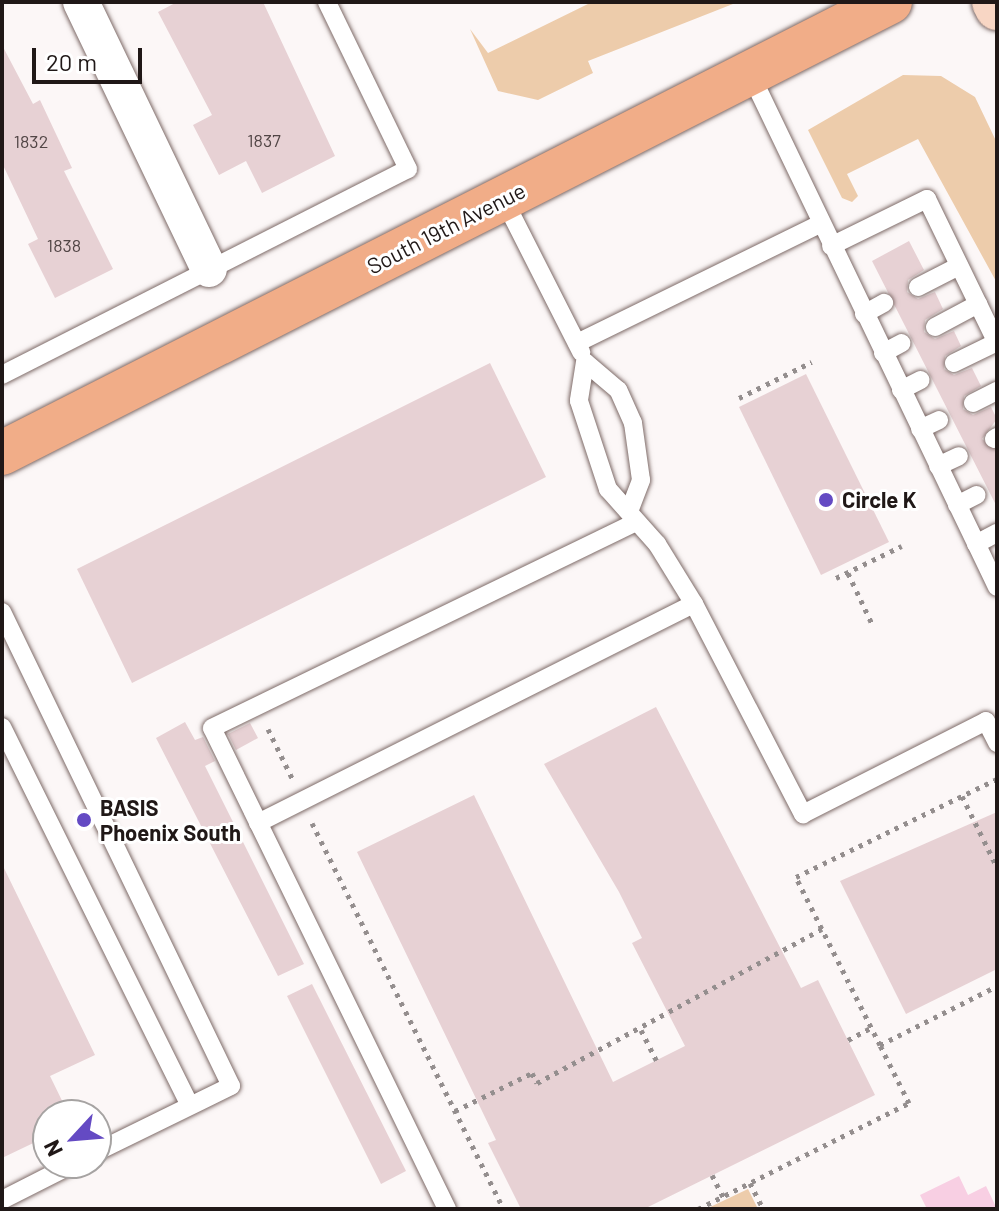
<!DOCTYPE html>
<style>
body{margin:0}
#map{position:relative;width:999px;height:1211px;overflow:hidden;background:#fcf7f7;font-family:Barlow,sans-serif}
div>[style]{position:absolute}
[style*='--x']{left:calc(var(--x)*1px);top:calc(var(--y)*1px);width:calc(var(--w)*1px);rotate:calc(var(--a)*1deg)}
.green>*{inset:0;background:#edccab}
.water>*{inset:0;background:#f8cfe3}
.building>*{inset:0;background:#e7d1d4}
.path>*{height:5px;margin-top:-2.5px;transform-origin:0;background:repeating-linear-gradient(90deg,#948e8e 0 4px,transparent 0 10px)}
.roads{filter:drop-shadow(0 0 2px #7e6b68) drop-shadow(0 0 2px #7e6b68)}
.service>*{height:18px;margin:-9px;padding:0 9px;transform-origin:9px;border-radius:9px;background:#fff}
.minor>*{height:36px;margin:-18px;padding:0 18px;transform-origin:18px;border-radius:18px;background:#fff}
.secondary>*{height:44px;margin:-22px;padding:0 22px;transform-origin:22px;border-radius:22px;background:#f8d6c4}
.primary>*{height:44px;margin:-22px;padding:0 22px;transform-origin:22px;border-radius:22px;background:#f1ad88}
.dots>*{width:22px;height:22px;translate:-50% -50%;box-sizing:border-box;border:4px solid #fff;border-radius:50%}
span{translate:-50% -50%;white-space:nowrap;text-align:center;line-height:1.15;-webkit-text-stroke:6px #fff;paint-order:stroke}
.number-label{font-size:18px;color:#524646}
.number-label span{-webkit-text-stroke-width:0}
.street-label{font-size:22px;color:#201817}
.poi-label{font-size:22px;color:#201817;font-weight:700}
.left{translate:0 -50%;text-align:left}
.frame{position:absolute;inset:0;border:4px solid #201817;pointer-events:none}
.north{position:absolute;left:32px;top:1099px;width:80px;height:80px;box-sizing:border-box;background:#fff;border:2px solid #a6a3a2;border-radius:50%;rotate:244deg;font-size:22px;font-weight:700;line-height:32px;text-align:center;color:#201817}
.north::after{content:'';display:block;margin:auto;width:28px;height:36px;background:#644ac3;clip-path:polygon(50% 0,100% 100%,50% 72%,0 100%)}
.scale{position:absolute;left:32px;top:48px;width:110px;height:36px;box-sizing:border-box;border:4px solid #201817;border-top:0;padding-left:10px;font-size:24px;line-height:28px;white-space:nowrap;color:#201817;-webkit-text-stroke:6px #fff;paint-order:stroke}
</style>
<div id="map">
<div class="green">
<i style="clip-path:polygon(592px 2px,738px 2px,588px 61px,593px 73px,538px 100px,498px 91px,470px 29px,488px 53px)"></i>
<i style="clip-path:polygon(903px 75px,941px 76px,975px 97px,997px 143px,997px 283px,918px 139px,847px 174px,858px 196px,852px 202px,842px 198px,808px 130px)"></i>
<i style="clip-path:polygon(748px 1189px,758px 1209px,706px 1209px)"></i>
</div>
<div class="water">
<i style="clip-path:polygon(959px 1176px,968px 1195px,986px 1186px,997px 1209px,927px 1209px,920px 1195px)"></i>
</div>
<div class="building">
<i style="clip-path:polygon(177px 2px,263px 2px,335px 156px,262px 193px,246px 161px,219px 175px,193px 125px,212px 115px,158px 12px)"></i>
<i style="clip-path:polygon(2px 45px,33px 104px,40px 100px,72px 168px,64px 171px,113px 269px,55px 298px,28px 244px,38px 239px,2px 163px)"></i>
<i style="clip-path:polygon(909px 241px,924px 270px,908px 280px,907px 292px,918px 299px,935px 292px,943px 309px,925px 320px,924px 332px,935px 339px,954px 331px,961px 346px,945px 356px,944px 369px,954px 375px,972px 368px,981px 386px,964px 396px,963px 409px,973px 415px,991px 407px,997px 419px,982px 439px,997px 450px,997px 507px,872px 261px)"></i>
<i style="clip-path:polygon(490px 363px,546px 477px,132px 683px,77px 569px)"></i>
<i style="clip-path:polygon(806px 374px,889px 542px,821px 575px,739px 407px)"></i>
<i style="clip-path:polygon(656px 707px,801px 988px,818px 980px,875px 1095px,644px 1209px,521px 1209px,488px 1143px,496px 1140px,357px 852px,474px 795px,613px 1082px,685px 1046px,632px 943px,642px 938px,619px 892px,544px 764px)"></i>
<i style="clip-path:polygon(185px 722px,195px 740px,203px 737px,215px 761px,205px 766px,304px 964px,278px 976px,156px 738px)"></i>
<i style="clip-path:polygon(250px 723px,258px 738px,236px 750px,228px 734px)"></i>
<i style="clip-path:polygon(997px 812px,997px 969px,906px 1014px,840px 881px)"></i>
<i style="clip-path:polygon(2px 864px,95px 1055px,50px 1076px,69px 1115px,48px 1115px,48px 1136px,2px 1158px)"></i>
<i style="clip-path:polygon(312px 984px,406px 1171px,381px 1184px,287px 996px)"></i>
</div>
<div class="path">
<i style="--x:739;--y:398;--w:81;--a:-26.3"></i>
<i style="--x:848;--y:573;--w:59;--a:64.7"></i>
<i style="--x:836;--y:578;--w:73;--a:-25.9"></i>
<i style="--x:268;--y:729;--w:55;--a:63.9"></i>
<i style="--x:962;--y:796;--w:79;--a:63.8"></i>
<i style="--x:312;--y:823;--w:431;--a:63.6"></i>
<i style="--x:641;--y:1030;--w:34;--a:63"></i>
<i style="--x:848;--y:1040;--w:26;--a:-28"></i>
<i style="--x:880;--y:1045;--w:188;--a:-116.6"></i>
<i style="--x:796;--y:877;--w:224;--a:-26"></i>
<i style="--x:455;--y:1111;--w:86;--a:-26.3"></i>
<i style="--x:532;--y:1073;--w:11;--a:63"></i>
<i style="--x:537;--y:1083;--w:324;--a:-28.4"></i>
<i style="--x:712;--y:1175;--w:25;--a:63"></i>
<i style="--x:750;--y:1183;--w:29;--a:63"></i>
<i style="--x:698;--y:1209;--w:236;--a:-26.7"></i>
<i style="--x:909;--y:1103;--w:65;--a:-116.6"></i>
<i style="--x:880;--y:1045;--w:131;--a:-26.8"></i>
</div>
<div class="roads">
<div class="service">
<i style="--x:750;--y:73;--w:570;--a:64.33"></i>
<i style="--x:503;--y:198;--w:173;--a:63.1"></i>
<i style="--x:831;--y:246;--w:107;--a:-26.1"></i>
<i style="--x:927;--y:199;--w:160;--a:64.1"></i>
<i style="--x:918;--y:287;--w:46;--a:-27.1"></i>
<i style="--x:864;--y:314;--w:23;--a:-29"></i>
<i style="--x:935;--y:327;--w:49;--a:-28.1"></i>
<i style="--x:577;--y:343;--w:271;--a:-26.1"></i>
<i style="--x:883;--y:353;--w:21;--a:-28"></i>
<i style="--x:954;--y:363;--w:48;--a:-26"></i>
<i style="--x:2;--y:375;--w:455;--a:-26.9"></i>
<i style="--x:408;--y:169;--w:186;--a:-115.9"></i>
<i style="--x:901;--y:390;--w:22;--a:-27"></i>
<i style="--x:973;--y:403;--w:27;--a:-27"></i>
<i style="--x:920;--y:429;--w:21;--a:-25"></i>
<i style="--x:994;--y:439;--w:4;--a:-34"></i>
<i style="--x:938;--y:466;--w:23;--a:-25"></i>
<i style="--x:957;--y:505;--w:22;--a:-27"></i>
<i style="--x:630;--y:509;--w:31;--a:-69"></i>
<i style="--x:641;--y:480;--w:58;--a:-98"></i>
<i style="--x:633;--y:423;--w:36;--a:-114"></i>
<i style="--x:618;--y:390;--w:43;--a:-139.7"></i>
<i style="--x:585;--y:362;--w:39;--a:99"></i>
<i style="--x:579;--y:401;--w:93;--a:71.8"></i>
<i style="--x:608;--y:489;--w:74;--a:48.3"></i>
<i style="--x:657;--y:544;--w:70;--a:58.3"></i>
<i style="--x:694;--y:604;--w:237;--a:62.6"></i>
<i style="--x:803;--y:814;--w:205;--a:-26.9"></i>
<i style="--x:986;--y:721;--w:25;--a:63"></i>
<i style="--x:976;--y:544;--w:24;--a:-28"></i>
<i style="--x:2;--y:612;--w:526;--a:64.21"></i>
<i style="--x:231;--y:1086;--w:150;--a:153.9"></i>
<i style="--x:2;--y:727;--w:422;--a:63.6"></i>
<i style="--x:258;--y:823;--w:488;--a:-26.7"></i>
<i style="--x:2;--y:1200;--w:82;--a:-26.9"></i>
<i style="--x:447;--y:1209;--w:535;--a:-116.04"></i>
<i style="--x:212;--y:728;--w:470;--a:-25.9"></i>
</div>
<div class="minor">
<i style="--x:81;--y:2;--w:296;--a:64.4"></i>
</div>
<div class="secondary">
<i style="--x:994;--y:2;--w:7;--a:63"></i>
</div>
<div class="primary">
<i style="--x:2;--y:453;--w:996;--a:-26.93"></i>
</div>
</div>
<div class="dots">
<i style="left:826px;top:500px;background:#644ac3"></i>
<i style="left:84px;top:820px;background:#644ac3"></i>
</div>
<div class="number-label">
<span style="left:264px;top:140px">1837</span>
<span style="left:31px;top:141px">1832</span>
<span style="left:64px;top:245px">1838</span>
</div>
<div class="street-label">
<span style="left:446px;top:228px;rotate:-27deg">South 19th Avenue</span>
</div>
<div class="poi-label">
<span class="left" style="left:842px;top:500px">Circle K</span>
<span class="left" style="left:100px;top:820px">BASIS<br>Phoenix South</span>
</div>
<div class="frame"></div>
<div class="north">N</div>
<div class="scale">20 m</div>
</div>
